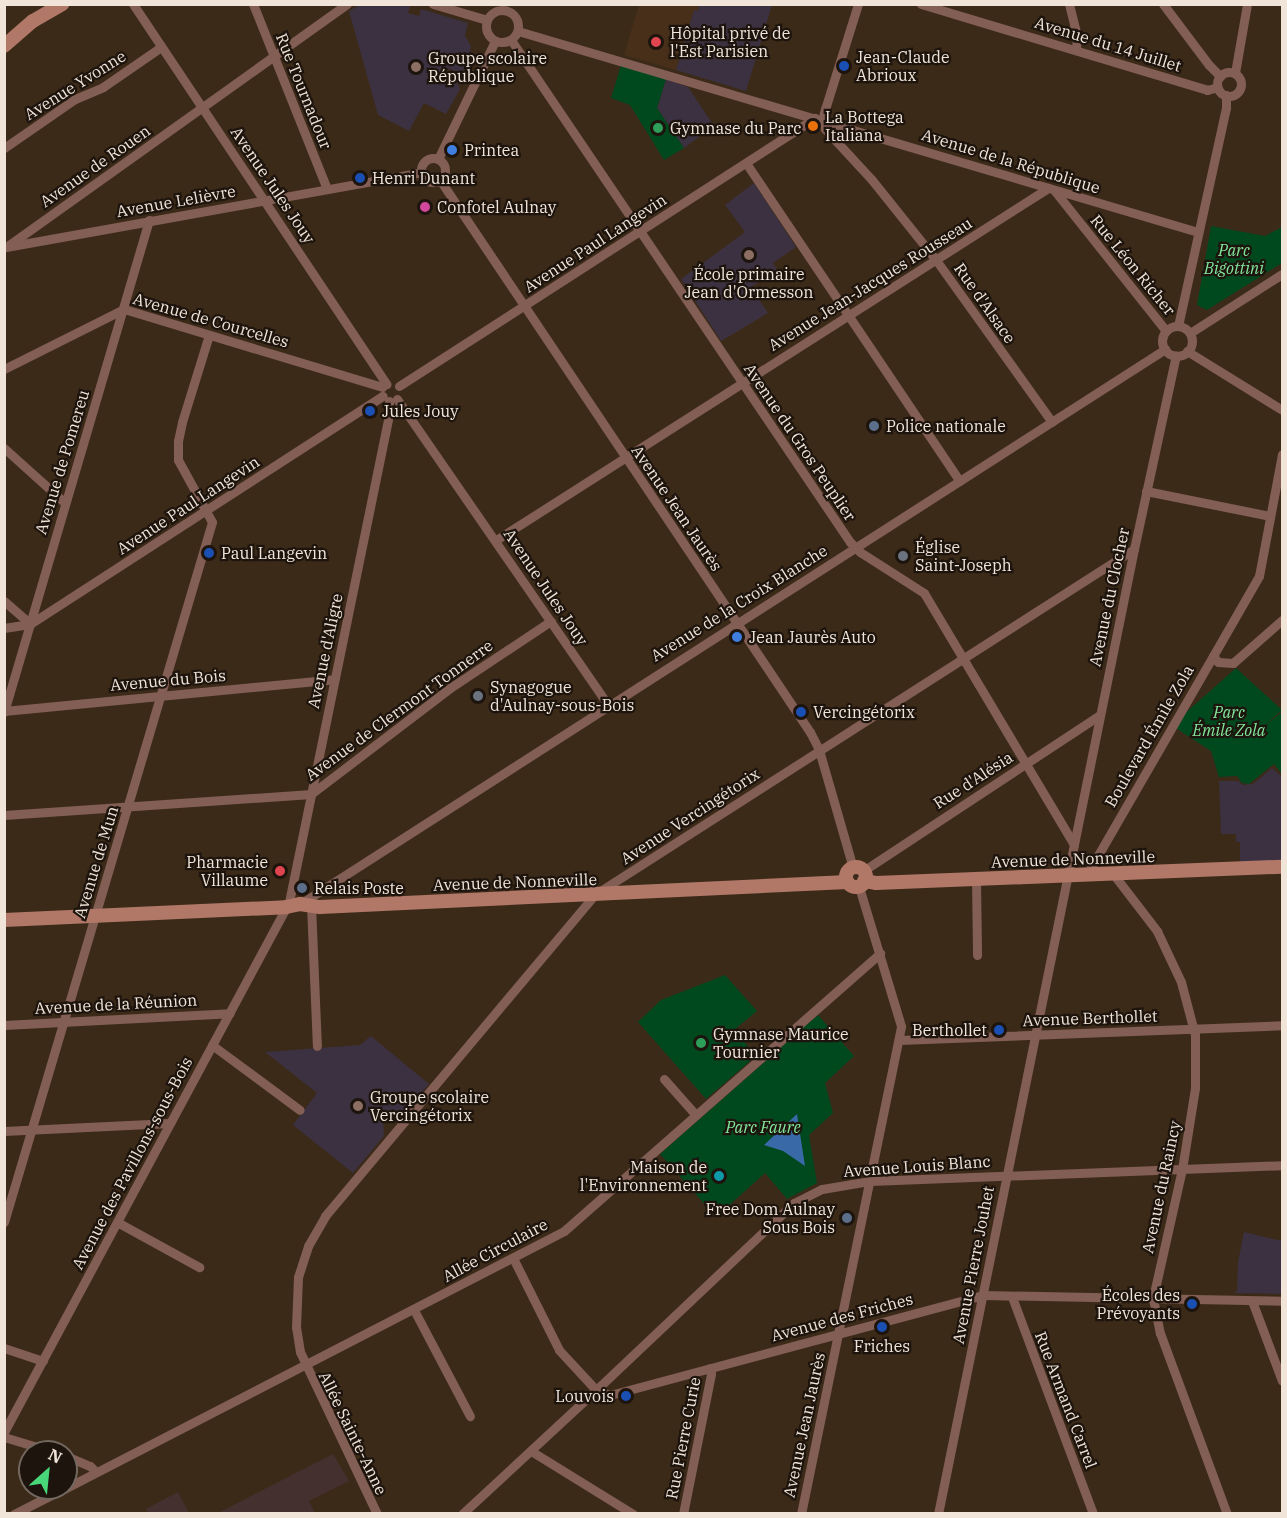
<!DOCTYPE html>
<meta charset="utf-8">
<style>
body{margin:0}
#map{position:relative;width:1287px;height:1518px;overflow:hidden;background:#3c2a19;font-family:"IBM Plex Serif",serif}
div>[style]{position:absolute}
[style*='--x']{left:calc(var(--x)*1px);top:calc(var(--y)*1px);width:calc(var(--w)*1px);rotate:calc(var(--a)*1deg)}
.built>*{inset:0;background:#472f19}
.industrial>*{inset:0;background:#44302e}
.education>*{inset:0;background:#3c3140}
.green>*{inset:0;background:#00481e}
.water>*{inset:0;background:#3969a7}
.street>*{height:9px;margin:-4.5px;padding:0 4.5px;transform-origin:4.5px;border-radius:4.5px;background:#825e54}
.street>.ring{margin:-4.5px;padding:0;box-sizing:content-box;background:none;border:9px solid #825e54;border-radius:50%}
.secondary>*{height:14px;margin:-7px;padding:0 7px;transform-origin:7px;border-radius:7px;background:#b17868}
.secondary>.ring{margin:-7px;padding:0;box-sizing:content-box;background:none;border:14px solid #b17868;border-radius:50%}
.dots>*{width:16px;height:16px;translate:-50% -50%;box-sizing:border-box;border:3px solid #1d140d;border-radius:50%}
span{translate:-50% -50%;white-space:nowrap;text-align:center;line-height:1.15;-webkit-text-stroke:4.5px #1d140d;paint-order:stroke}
.poi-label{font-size:16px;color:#f1e5da}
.left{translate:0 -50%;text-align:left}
.right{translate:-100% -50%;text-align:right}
.street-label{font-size:16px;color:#f1e5da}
.park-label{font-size:16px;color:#83e79c;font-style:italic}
.frame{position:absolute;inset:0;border:6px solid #f1e5da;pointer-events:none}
.north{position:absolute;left:18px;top:1440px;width:60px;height:60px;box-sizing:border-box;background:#1d140d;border:2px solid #72685f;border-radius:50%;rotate:27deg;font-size:16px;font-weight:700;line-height:24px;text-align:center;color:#f1e5da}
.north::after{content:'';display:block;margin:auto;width:21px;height:27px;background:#48d779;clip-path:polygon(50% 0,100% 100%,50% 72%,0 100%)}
</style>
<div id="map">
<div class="built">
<i style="clip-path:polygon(639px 5px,699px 5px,697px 11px,694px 10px,676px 70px,624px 55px)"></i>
</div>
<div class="industrial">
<i style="clip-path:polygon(333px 1454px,349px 1481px,309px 1501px,315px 1513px,218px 1513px)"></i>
<i style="clip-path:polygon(178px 1492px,189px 1513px,148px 1513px,146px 1509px)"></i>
</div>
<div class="education">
<i style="clip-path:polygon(359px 5px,406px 5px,410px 6px,408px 13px,419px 16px,421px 9px,468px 23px,465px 35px,471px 46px,467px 68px,464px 68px,462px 73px,446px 68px,443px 77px,458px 84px,460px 89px,446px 114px,424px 103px,409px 131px,378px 115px,349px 11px)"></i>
<i style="clip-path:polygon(699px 5px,772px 5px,746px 91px,676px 70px,694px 10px,698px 11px)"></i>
<i style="clip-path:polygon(666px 79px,688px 87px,714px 126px,684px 148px,657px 108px)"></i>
<i style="clip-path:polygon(754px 183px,796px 247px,773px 263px,778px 271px,751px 287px,768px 313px,721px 341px,681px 279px,745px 232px,725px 205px)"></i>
<i style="clip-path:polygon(1272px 768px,1282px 777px,1282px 861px,1240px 863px,1240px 842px,1236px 842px,1236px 834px,1221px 834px,1219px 781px,1238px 781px,1243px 785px,1253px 784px)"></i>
<i style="clip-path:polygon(371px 1036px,429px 1084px,398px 1119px,383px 1121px,384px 1136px,353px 1173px,293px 1125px,317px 1093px,265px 1052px,360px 1045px)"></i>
<i style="clip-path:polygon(1244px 1232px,1282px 1241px,1282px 1294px,1234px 1293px,1237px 1291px,1238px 1262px)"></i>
</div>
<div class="green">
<i style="clip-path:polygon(621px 65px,666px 79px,657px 108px,684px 148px,664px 160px,630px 105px,611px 98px)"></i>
<i style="clip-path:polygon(1211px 226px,1265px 236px,1282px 227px,1282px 263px,1207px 310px,1197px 305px)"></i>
<i style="clip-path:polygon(1236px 668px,1282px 710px,1263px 727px,1282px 712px,1282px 774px,1274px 764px,1249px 784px,1242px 783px,1237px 776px,1219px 777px,1211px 751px,1174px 727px,1182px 716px)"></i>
<i style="clip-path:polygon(725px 975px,757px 1011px,734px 1030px,756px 1056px,706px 1099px,638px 1022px,661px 1000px)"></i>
<i style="clip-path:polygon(818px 1015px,854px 1056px,825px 1083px,833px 1113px,809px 1135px,817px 1183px,787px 1199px,765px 1173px,716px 1217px,660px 1154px)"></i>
</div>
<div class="water">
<i style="clip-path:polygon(797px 1114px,805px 1166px,783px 1151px,764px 1145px)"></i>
</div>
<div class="street">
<i style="--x:133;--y:4;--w:457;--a:56.3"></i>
<i style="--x:253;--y:4;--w:199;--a:68.2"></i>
<i style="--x:433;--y:4;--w:56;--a:16.5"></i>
<i style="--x:858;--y:4;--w:110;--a:107.4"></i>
<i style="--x:825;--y:109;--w:11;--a:105"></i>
<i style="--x:822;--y:120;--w:9;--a:72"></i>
<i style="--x:825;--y:129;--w:69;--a:47.3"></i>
<i style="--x:872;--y:180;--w:102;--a:51.3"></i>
<i style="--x:936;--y:260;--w:199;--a:54.4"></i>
<i style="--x:921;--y:4;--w:299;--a:16.7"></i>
<i style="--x:1207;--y:90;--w:11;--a:-15"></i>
<i style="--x:1069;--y:4;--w:32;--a:76"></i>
<i style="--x:1077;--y:35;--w:15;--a:94"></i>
<i style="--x:1163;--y:4;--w:76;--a:53"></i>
<i style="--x:1209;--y:65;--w:16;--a:45"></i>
<i class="ring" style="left:486px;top:10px;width:23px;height:23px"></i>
<i style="--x:518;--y:31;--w:709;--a:16.47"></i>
<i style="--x:511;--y:40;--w:606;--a:55.97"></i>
<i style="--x:850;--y:542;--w:14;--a:45"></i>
<i style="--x:860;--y:552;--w:76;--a:32.6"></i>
<i style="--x:924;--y:593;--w:293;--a:59.2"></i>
<i class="ring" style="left:1217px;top:72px;width:15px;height:15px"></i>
<i style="--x:1235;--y:73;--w:70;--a:-80.1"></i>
<i style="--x:4;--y:148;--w:86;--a:-34.6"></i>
<i style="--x:75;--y:99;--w:30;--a:-23"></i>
<i style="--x:103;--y:87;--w:70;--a:-34.6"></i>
<i class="ring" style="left:421px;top:158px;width:15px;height:15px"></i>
<i style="--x:438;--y:159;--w:131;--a:-64.2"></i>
<i style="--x:746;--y:163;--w:383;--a:56.1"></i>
<i style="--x:440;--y:180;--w:665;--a:56.17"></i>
<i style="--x:810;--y:732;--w:20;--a:63"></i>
<i style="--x:819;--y:750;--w:123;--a:73.9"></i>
<i style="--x:1054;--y:190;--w:180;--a:51.5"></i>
<i style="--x:9;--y:245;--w:415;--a:-35.5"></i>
<i style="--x:6;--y:247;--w:423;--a:-10.2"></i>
<i style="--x:1178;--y:326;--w:223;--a:-77.6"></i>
<i style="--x:1226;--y:108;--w:13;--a:-90"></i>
<i class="ring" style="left:1162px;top:326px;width:21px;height:21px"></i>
<i style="--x:1190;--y:333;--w:109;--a:-32.7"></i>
<i style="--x:1187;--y:351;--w:112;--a:31.8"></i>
<i style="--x:4;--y:369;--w:134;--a:-26.6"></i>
<i style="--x:124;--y:309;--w:270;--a:16.8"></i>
<i style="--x:399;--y:386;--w:495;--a:-32.8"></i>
<i style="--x:397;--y:399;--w:372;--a:55.4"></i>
<i style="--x:4;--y:448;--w:82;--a:42"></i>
<i style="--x:1146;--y:491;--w:126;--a:11.4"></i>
<i style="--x:496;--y:540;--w:655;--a:-32.52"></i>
<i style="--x:4;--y:601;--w:35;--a:41"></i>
<i style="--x:4;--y:628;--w:26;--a:-9"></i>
<i style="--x:30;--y:624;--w:420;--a:-32.9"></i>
<i style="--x:1213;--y:656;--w:92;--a:-60.1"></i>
<i style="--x:1259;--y:576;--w:124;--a:-79.3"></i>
<i style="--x:4;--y:711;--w:332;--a:-5.5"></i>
<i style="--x:4;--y:712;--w:513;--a:-73.58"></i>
<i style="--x:4;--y:815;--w:308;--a:-3.9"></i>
<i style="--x:311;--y:794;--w:175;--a:-37.3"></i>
<i style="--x:450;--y:688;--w:121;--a:-33.6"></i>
<i style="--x:863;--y:871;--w:284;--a:-33.4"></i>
<i style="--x:1114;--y:875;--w:71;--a:52.5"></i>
<i style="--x:1157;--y:931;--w:56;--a:64.8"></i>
<i style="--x:1181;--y:982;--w:55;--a:75.2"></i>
<i style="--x:1195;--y:1035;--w:53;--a:90"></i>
<i style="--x:1195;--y:1088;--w:82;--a:99.1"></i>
<i style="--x:1182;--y:1169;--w:132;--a:102.7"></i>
<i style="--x:1153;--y:1298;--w:36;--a:79"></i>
<i style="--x:1160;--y:1333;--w:193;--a:69.7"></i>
<i style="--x:1086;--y:876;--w:254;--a:-60"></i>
<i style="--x:1213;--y:656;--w:8;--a:50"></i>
<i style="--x:1218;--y:662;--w:15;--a:4"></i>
<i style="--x:1233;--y:663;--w:65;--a:-41.3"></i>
<i style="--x:976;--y:879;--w:76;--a:89.2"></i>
<i style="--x:300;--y:904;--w:1028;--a:-32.68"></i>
<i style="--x:311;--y:905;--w:141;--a:87.6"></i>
<i style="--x:4;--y:1025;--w:226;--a:-3"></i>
<i style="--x:899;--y:1040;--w:383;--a:-2.2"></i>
<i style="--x:212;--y:1045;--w:109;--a:36.5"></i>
<i style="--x:664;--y:1079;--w:48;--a:48.4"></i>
<i style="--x:4;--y:1131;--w:166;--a:-2.8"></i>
<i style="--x:4;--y:1222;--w:730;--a:-73.45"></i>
<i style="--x:212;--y:522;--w:71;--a:-118.7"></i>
<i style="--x:178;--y:460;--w:19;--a:-90"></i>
<i style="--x:178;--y:441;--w:19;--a:-78"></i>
<i style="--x:182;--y:422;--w:91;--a:-72.8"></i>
<i style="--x:117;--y:1222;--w:94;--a:28.8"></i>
<i style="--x:513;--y:1258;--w:103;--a:63.4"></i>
<i style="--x:559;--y:1350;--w:54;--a:47.2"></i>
<i style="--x:596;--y:1390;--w:272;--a:-43.4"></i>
<i style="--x:794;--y:1203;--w:31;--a:-27"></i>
<i style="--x:822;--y:1189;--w:49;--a:-9.5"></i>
<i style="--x:870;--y:1181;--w:412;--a:-2.2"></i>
<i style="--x:1012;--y:1297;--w:232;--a:69.5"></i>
<i style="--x:1252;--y:1301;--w:85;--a:69.4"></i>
<i style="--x:414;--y:1310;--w:120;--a:62.2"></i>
<i style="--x:4;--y:1348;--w:41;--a:18.4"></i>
<i style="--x:4;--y:1432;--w:602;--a:-61.73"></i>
<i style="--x:289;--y:902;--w:499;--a:-78.4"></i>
<i style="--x:389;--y:413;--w:12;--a:-90"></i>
<i style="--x:4;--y:1437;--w:52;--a:16.7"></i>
<i style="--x:531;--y:1451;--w:120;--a:31.7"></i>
<i style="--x:66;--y:1456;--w:26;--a:23"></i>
<i style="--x:90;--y:1466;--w:8;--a:45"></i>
<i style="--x:66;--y:1488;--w:560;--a:-27.3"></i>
<i style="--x:564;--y:1231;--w:421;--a:-41.3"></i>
<i style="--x:14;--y:1514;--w:57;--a:-27"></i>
<i style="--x:377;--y:1514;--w:179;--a:-115.4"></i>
<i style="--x:300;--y:1352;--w:25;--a:-99"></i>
<i style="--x:296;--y:1327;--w:50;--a:-87.7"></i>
<i style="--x:298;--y:1277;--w:33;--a:-72"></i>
<i style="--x:308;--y:1246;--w:34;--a:-60"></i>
<i style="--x:325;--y:1216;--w:419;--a:-50"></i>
<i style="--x:594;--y:895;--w:641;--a:-32.65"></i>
<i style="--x:462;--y:1514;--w:183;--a:-42.8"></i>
<i style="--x:596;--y:1390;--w:15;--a:20"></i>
<i style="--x:610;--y:1395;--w:386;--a:-15"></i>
<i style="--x:983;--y:1295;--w:299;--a:1.1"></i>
<i style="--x:683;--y:1514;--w:143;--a:-78.7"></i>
<i style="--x:711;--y:1374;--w:6;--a:-99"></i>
<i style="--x:801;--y:1514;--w:498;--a:-78.4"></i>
<i style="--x:901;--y:1026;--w:145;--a:-106.8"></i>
<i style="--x:938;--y:1514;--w:985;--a:-78.52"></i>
<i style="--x:1134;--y:549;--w:198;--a:-77.8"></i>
</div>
<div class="secondary">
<i style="--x:4;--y:46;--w:38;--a:-41"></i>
<i style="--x:33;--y:21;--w:34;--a:-30"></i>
<i class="ring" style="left:846px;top:867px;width:6px;height:6px"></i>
<i style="--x:864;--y:881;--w:12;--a:9"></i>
<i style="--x:876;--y:883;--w:406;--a:-2.3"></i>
<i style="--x:4;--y:920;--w:282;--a:-2.6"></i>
<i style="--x:286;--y:907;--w:14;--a:-12"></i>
<i style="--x:300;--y:904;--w:20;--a:9"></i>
<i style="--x:320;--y:907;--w:528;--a:-2.72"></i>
</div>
<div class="dots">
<i style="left:656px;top:42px;background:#e0444e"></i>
<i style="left:844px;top:66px;background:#1a4fb4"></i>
<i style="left:416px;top:67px;background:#8d6e63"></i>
<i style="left:813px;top:126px;background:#e8710a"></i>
<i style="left:658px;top:128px;background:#2e9e5b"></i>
<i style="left:452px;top:150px;background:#3f7fe0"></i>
<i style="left:360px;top:178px;background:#1a4fb4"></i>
<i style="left:425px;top:207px;background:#d1479c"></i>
<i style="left:749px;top:255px;background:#8d6e63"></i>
<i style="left:370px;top:411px;background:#1a4fb4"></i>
<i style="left:874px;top:426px;background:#5c6f8a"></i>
<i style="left:209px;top:553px;background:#1a4fb4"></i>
<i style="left:903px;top:556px;background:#6b7280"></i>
<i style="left:737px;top:637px;background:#3f7fe0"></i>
<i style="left:478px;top:696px;background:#6b7280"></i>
<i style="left:801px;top:712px;background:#1a4fb4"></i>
<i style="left:280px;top:871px;background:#e0444e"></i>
<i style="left:302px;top:888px;background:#5c6f8a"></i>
<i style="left:999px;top:1030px;background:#1a4fb4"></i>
<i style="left:701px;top:1043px;background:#2e9e5b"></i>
<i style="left:358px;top:1106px;background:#8d6e63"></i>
<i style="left:719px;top:1176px;background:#0f9aa8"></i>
<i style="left:847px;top:1218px;background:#5c6f8a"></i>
<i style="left:1192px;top:1304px;background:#1a4fb4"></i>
<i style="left:882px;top:1327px;background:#1a4fb4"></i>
<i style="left:626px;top:1396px;background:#1a4fb4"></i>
</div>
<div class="poi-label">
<span class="left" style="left:670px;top:42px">Hôpital privé de<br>l'Est Parisien</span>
<span class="left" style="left:856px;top:66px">Jean-Claude<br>Abrioux</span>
<span class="left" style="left:428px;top:67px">Groupe scolaire<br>République</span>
<span class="left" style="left:825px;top:126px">La Bottega<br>Italiana</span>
<span class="left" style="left:670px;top:128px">Gymnase du Parc</span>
<span class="left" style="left:464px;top:150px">Printea</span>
<span class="left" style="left:372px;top:178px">Henri Dunant</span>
<span class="left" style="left:437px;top:207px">Confotel Aulnay</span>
<span style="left:749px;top:283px">École primaire<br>Jean d'Ormesson</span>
<span class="left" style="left:382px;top:411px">Jules Jouy</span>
<span class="left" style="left:886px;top:426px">Police nationale</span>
<span class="left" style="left:915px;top:556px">Église<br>Saint-Joseph</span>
<span class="left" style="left:221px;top:553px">Paul Langevin</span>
<span class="left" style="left:749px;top:637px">Jean Jaurès Auto</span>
<span class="left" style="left:490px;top:696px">Synagogue<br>d'Aulnay-sous-Bois</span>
<span class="left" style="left:813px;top:712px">Vercingétorix</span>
<span class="right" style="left:268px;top:871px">Pharmacie<br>Villaume</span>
<span class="left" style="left:314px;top:888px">Relais Poste</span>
<span class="right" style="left:987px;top:1030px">Berthollet</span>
<span class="left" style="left:713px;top:1043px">Gymnase Maurice<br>Tournier</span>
<span class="left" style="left:370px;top:1106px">Groupe scolaire<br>Vercingétorix</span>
<span class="right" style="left:707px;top:1176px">Maison de<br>l'Environnement</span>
<span class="right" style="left:835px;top:1218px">Free Dom Aulnay<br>Sous Bois</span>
<span class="right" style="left:1180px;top:1304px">Écoles des<br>Prévoyants</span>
<span style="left:882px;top:1346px">Friches</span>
<span class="right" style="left:614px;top:1396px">Louvois</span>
</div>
<div class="street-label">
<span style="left:1108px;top:44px;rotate:17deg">Avenue du 14 Juillet</span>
<span style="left:75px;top:85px;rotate:-32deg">Avenue Yvonne</span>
<span style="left:304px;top:91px;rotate:68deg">Rue Tournadour</span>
<span style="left:1011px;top:161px;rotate:17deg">Avenue de la République</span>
<span style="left:95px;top:166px;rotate:-35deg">Avenue de Rouen</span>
<span style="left:273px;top:185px;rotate:56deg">Avenue Jules Jouy</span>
<span style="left:176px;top:201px;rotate:-10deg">Avenue Lelièvre</span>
<span style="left:595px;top:243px;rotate:-33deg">Avenue Paul Langevin</span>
<span style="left:1133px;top:265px;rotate:51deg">Rue Léon Richer</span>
<span style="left:870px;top:284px;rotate:-32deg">Avenue Jean-Jacques Rousseau</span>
<span style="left:985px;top:303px;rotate:55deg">Rue d'Alsace</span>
<span style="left:211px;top:320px;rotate:16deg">Avenue de Courcelles</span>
<span style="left:800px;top:442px;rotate:56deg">Avenue du Gros Peuplier</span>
<span style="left:62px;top:462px;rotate:-73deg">Avenue de Pomereu</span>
<span style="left:188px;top:505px;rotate:-33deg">Avenue Paul Langevin</span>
<span style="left:677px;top:508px;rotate:56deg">Avenue Jean Jaurès</span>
<span style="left:546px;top:587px;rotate:56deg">Avenue Jules Jouy</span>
<span style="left:1109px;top:597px;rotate:-78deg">Avenue du Clocher</span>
<span style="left:739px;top:603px;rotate:-32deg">Avenue de la Croix Blanche</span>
<span style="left:325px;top:651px;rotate:-78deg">Avenue d'Aligre</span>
<span style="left:168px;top:680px;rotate:-5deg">Avenue du Bois</span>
<span style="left:399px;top:710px;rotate:-36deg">Avenue de Clermont Tonnerre</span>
<span style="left:1149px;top:736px;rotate:-60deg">Boulevard Émile Zola</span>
<span style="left:973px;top:780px;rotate:-33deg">Rue d'Alésia</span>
<span style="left:690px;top:816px;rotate:-33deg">Avenue Vercingétorix</span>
<span style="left:1073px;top:859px;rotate:-2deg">Avenue de Nonneville</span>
<span style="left:96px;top:862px;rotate:-73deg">Avenue de Mun</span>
<span style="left:515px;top:882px;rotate:-2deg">Avenue de Nonneville</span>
<span style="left:116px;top:1004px;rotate:-3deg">Avenue de la Réunion</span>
<span style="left:1090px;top:1018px;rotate:-2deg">Avenue Berthollet</span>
<span style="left:132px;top:1163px;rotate:-62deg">Avenue des Pavillons-sous-Bois</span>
<span style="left:917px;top:1166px;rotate:-4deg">Avenue Louis Blanc</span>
<span style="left:1161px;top:1187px;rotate:-78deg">Avenue du Raincy</span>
<span style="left:495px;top:1250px;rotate:-28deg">Allée Circulaire</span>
<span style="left:973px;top:1265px;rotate:-79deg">Avenue Pierre Jouhet</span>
<span style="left:842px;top:1317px;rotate:-15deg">Avenue des Friches</span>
<span style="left:1066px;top:1400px;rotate:69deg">Rue Armand Carrel</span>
<span style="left:804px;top:1425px;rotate:-78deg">Avenue Jean Jaurès</span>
<span style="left:353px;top:1433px;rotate:64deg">Allée Sainte-Anne</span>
<span style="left:683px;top:1438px;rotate:-79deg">Rue Pierre Curie</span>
</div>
<div class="park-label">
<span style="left:1234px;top:259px">Parc<br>Bigottini</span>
<span style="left:1229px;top:721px">Parc<br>Émile Zola</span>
<span style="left:763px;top:1127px">Parc Faure</span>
</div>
<div class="frame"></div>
<div class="north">N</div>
</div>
